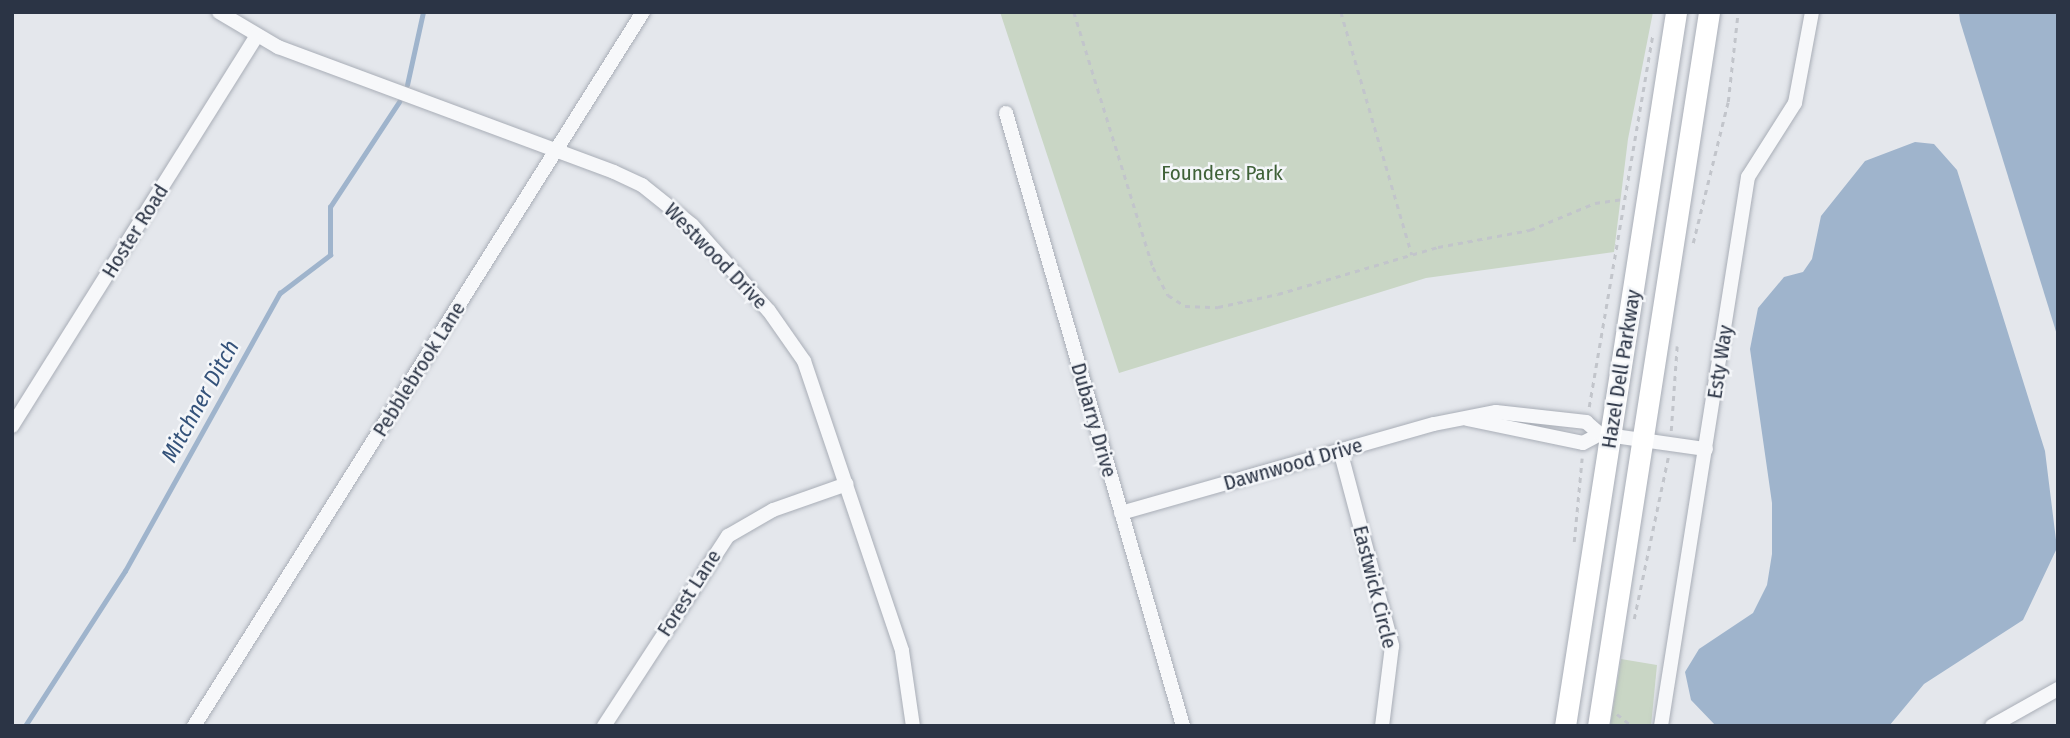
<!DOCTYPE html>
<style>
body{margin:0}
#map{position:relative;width:2070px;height:738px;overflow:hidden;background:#e4e7ec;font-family:"Fira Sans Condensed",sans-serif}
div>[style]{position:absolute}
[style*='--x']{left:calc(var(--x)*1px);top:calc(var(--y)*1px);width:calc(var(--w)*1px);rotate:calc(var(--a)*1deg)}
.green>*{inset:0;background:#c9d6c5}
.water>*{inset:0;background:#9fb4cc}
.stream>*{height:4.5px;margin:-2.25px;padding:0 2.25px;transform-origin:2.25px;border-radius:2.25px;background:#9fb4cc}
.path>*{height:2.5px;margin-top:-1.25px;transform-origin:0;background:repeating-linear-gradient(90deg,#c2c5cb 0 5px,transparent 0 10px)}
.roads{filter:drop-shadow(0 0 2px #a9aeb7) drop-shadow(0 0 2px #a9aeb7)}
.minor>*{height:14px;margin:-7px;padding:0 7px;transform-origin:7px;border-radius:7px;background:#f7f8fa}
.secondary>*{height:21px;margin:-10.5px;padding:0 10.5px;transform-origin:10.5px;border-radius:10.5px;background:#fff}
span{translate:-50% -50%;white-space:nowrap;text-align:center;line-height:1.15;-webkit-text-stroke:5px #f4f6f9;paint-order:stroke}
.park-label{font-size:21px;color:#3f6138}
.street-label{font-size:21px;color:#2b3445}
.water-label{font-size:23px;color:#34527a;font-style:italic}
.frame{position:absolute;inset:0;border:14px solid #2b3445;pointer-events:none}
</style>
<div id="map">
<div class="green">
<i style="clip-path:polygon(1000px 12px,1653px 12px,1628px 139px,1614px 252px,1426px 278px,1119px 373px)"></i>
<i style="clip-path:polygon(1621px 659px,1657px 665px,1651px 726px,1610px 726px)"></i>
</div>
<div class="water">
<i style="clip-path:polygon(1959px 12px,2058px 12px,2058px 338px,1960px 21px)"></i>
<i style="clip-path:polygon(1915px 142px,1934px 144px,1957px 170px,2045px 451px,2057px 548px,2023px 620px,1924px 684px,1889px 726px,1716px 726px,1691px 700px,1685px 672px,1699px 649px,1753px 613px,1767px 585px,1772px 554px,1772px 503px,1750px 349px,1758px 308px,1784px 277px,1803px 272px,1812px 259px,1821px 216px,1865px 161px)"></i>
</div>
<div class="stream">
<i style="--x:407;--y:85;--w:75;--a:-77.6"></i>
<i style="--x:25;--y:726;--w:184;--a:-57.2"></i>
<i style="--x:125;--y:571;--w:318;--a:-60.9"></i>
<i style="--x:280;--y:293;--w:63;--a:-37.2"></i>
<i style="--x:330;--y:255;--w:48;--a:-90"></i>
<i style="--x:330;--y:207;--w:126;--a:-56.7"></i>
</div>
<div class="path">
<i style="--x:1074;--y:12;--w:267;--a:72.8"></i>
<i style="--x:1153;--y:267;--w:32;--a:62"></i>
<i style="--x:1168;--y:295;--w:20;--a:33"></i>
<i style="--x:1185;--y:306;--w:33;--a:2"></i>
<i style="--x:1218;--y:307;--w:61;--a:-12.2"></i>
<i style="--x:1278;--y:294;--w:167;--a:-16.4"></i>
<i style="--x:1438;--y:247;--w:94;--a:-10.5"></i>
<i style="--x:1530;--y:230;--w:70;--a:-22.6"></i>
<i style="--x:1595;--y:203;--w:27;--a:-8"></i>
<i style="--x:1341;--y:12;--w:253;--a:73.7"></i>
<i style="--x:1693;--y:243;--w:145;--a:-76.1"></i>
<i style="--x:1728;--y:102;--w:91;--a:-83.7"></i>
<i style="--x:1589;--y:407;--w:378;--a:-80.3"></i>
<i style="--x:1671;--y:431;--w:85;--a:-86"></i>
<i style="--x:1574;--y:542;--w:84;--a:-84.6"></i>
<i style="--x:1634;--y:619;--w:165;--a:-78.1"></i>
<i style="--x:1617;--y:714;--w:19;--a:39"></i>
</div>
<div class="roads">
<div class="minor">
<i style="--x:219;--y:12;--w:69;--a:30.7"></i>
<i style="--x:278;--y:47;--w:358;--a:20.4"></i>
<i style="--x:614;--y:172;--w:31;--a:25"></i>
<i style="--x:642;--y:185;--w:64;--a:38.7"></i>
<i style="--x:692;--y:225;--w:115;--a:48.2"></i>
<i style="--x:769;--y:311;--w:61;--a:55"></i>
<i style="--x:804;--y:361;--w:306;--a:71.3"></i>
<i style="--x:902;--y:651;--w:76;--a:81.7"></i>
<i style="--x:1006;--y:113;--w:638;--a:73.89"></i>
<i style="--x:1467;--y:419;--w:118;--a:11.7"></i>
<i style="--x:1583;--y:443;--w:19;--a:-28"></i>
<i style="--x:12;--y:426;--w:461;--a:-57.9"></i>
<i style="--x:1340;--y:450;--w:203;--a:75.1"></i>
<i style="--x:1392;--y:646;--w:81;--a:97.1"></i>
<i style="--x:1121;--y:513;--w:325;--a:-15.9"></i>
<i style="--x:1434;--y:424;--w:63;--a:-11"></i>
<i style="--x:1496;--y:412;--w:91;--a:6.3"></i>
<i style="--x:1586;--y:422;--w:18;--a:41"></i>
<i style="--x:1600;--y:434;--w:107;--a:8.1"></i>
<i style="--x:194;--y:726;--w:843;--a:-57.84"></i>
<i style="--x:604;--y:726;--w:227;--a:-56.9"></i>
<i style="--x:728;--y:536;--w:52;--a:-30"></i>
<i style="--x:773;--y:510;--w:78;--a:-19.4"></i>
<i style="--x:1661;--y:726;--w:556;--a:-81"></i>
<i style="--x:1748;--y:177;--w:88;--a:-57.6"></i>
<i style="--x:1795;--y:103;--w:93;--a:-79.4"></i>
<i style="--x:1992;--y:726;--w:76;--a:-29.3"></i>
</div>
<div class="secondary">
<i style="--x:1565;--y:726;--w:723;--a:-81.16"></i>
<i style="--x:1598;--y:726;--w:723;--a:-81.16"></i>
</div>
</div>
<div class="park-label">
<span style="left:1222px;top:173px">Founders Park</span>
</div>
<div class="street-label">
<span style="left:135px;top:231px;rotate:-58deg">Hoster Road</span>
<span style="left:716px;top:256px;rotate:46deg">Westwood Drive</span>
<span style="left:1720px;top:362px;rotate:-81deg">Esty Way</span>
<span style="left:419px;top:369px;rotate:-58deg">Pebblebrook Lane</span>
<span style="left:1621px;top:369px;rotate:-81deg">Hazel Dell Parkway</span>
<span style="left:1094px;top:420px;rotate:74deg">Dubarry Drive</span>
<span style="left:1293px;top:464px;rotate:-16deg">Dawnwood Drive</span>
<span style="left:1375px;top:587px;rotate:76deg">Eastwick Circle</span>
<span style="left:689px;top:593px;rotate:-57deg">Forest Lane</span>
</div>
<div class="water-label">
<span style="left:200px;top:401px;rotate:-61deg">Mitchner Ditch</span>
</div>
<div class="frame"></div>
</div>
